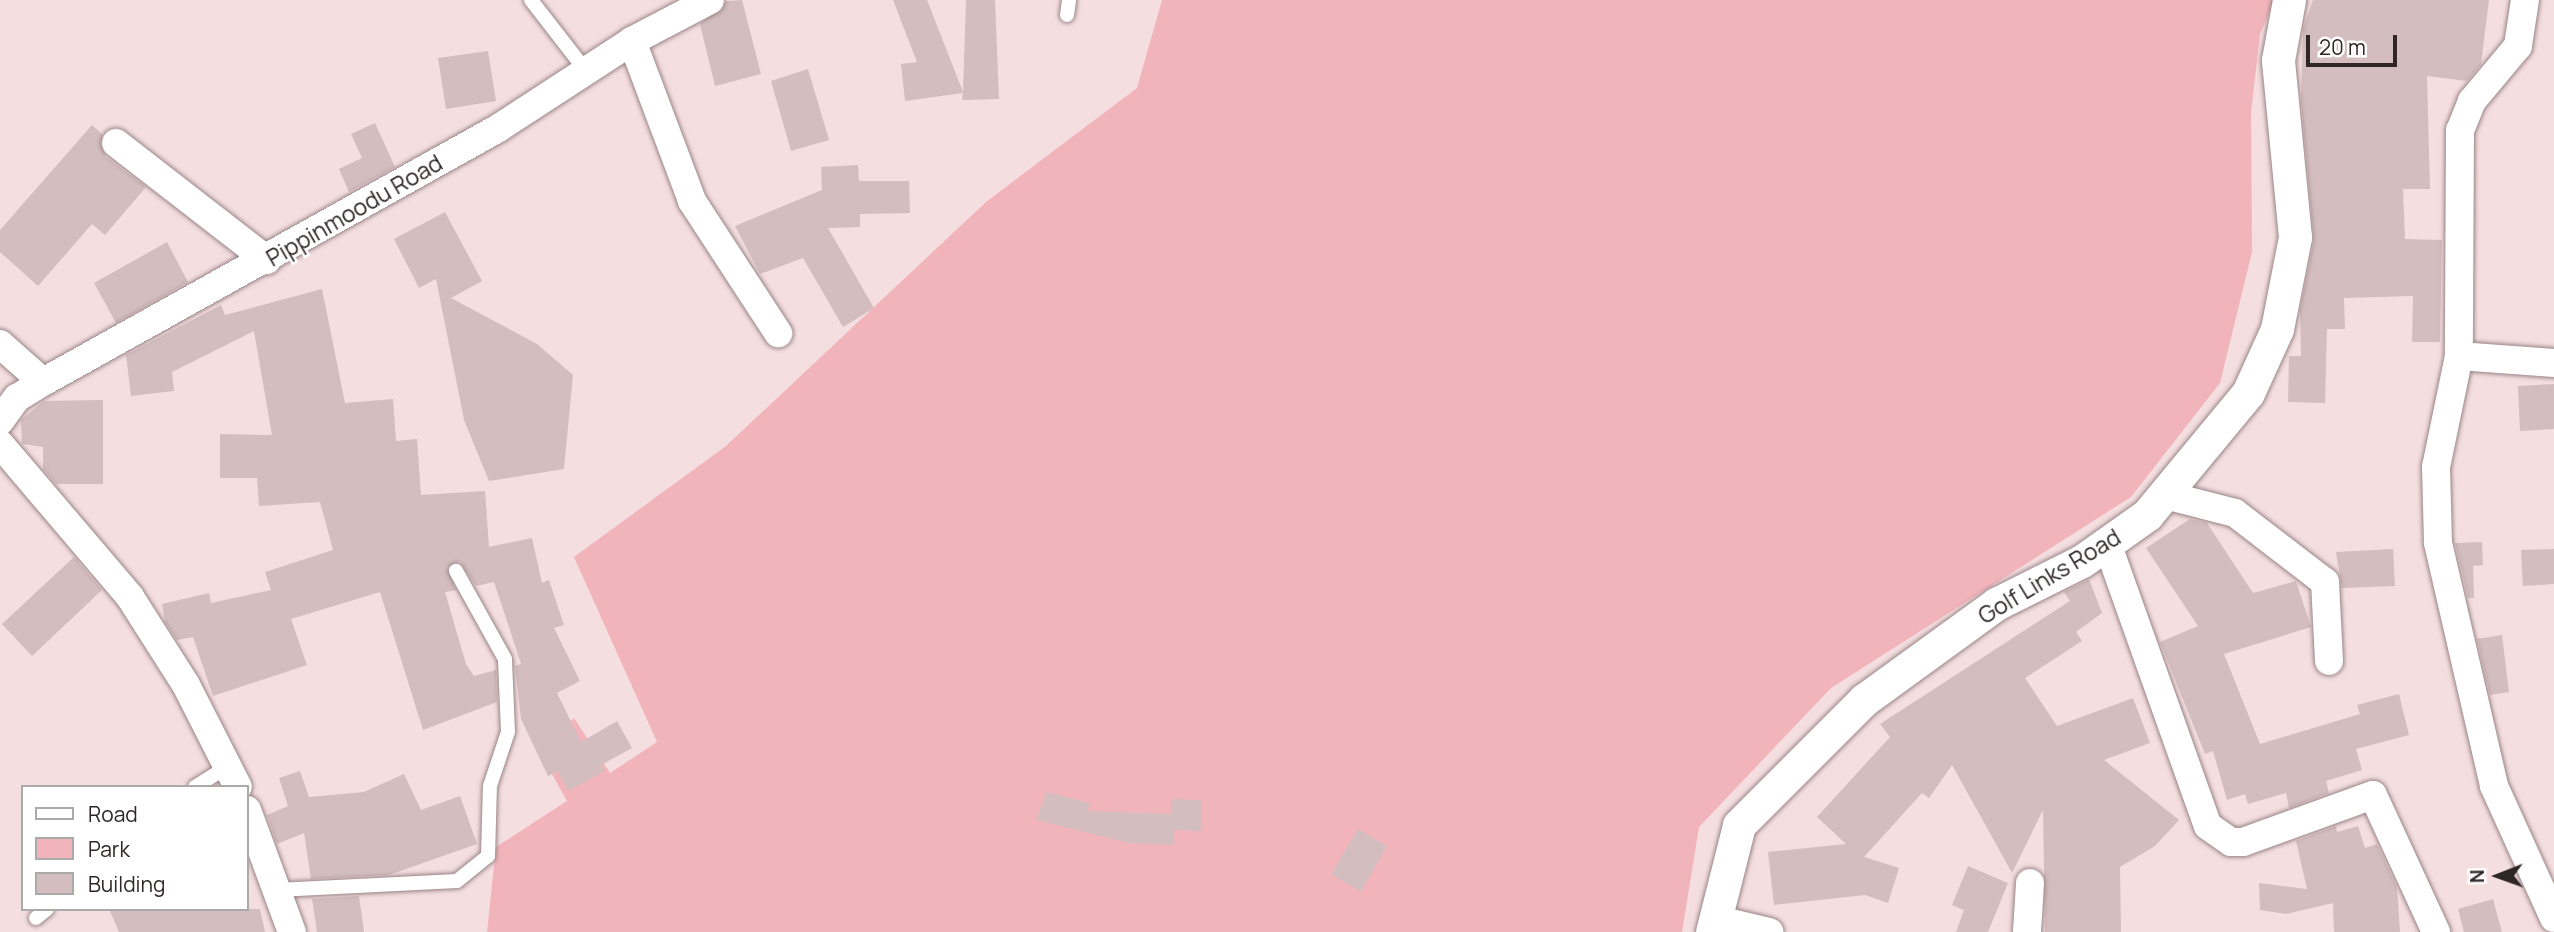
<!DOCTYPE html>
<style>
body{margin:0}
#map{position:relative;width:2554px;height:932px;overflow:hidden;background:#f4dee0;font-family:Manrope,sans-serif}
div>[style]{position:absolute}
[style*='--x']{left:calc(var(--x)*1px);top:calc(var(--y)*1px);width:calc(var(--w)*1px);rotate:calc(var(--a)*1deg)}
.green>*{inset:0;background:#f2b4bb}
.building>*{inset:0;background:#d3bdbf}
.roads{filter:drop-shadow(0 0 2px #998486) drop-shadow(0 0 2px #998486)}
.service>*{height:14px;margin:-7px;padding:0 7px;transform-origin:7px;border-radius:7px;background:#fff}
.minor>*{height:28px;margin:-14px;padding:0 14px;transform-origin:14px;border-radius:14px;background:#fff}
.tertiary>*{height:33px;margin:-16.5px;padding:0 16.5px;transform-origin:16.5px;border-radius:16.5px;background:#fff}
span{translate:-50% -50%;white-space:nowrap;text-align:center;line-height:1.15;-webkit-text-stroke:5px #fff;paint-order:stroke}
.street-label{font-size:23px;color:#2f2727}
.legend{position:absolute;left:21px;top:785px;width:228px;height:126px;box-sizing:border-box;background:#fff;border:2px solid #aca9a9;margin:0;padding:9px 12px;list-style:none;font-size:21px;color:#2f2727}
.legend li{display:flex;align-items:center;gap:14px;height:35px}
.legend b{width:35px;border:2px solid #aca9a9}
.north{position:absolute;left:2463px;top:841px;width:70px;height:70px;-webkit-text-stroke:5px #fff;paint-order:stroke;rotate:269deg;font-size:19px;font-weight:700;line-height:28px;text-align:center;color:#2f2727}
.north::after{content:'';display:block;margin:auto;width:24px;height:32px;background:#2f2727;clip-path:polygon(50% 0,100% 100%,50% 72%,0 100%)}
.scale{position:absolute;left:2306px;top:35px;width:91px;height:32px;box-sizing:border-box;border:4px solid #2f2727;border-top:0;padding-left:9px;font-size:21px;line-height:24px;white-space:nowrap;color:#2f2727;-webkit-text-stroke:5px #fff;paint-order:stroke}
</style>
<div id="map">
<div class="green">
<i style="clip-path:polygon(1162px 0,2275px 0,2260px 34px,2251px 113px,2252px 252px,2220px 383px,2131px 497px,1831px 688px,1699px 827px,1682px 932px,487px 932px,496px 847px,567px 801px,538px 749px,574px 718px,610px 773px,657px 742px,574px 557px,726px 446px,986px 202px,1137px 88px)"></i>
</div>
<div class="building">
<i style="clip-path:polygon(742px 0,761px 74px,715px 86px,700px 24px,727px 1px)"></i>
<i style="clip-path:polygon(893px 0,927px 0,963px 92px,966px 0,995px 0,999px 99px,962px 100px,963px 93px,905px 101px,901px 64px,917px 62px)"></i>
<i style="clip-path:polygon(2313px 0,2489px 0,2481px 64px,2467px 81px,2427px 76px,2430px 189px,2403px 189px,2405px 239px,2442px 240px,2440px 342px,2412px 342px,2413px 296px,2344px 298px,2345px 329px,2327px 329px,2325px 403px,2288px 402px,2289px 356px,2301px 356px,2300px 311px,2314px 240px,2301px 100px,2303px 29px)"></i>
<i style="clip-path:polygon(488px 51px,496px 101px,446px 109px,438px 58px)"></i>
<i style="clip-path:polygon(808px 69px,829px 140px,791px 151px,771px 81px)"></i>
<i style="clip-path:polygon(375px 123px,395px 167px,349px 192px,339px 169px,362px 158px,351px 134px)"></i>
<i style="clip-path:polygon(92px 125px,102px 134px,105px 156px,146px 187px,105px 235px,92px 224px,38px 286px,0 252px,0 230px)"></i>
<i style="clip-path:polygon(858px 165px,859px 181px,909px 181px,910px 213px,860px 214px,860px 227px,828px 228px,874px 308px,843px 327px,803px 258px,760px 274px,735px 226px,822px 190px,821px 167px)"></i>
<i style="clip-path:polygon(445px 212px,482px 281px,451px 298px,537px 344px,573px 375px,564px 469px,489px 481px,464px 420px,436px 279px,419px 288px,394px 239px)"></i>
<i style="clip-path:polygon(167px 242px,188px 282px,116px 323px,94px 283px)"></i>
<i style="clip-path:polygon(322px 289px,345px 403px,393px 399px,396px 441px,417px 439px,421px 495px,485px 491px,489px 547px,532px 538px,542px 583px,549px 580px,564px 625px,554px 628px,580px 681px,557px 693px,581px 742px,617px 721px,632px 748px,601px 765px,605px 771px,568px 791px,558px 771px,548px 776px,521px 719px,515px 666px,521px 664px,494px 582px,476px 586px,460px 562px,447px 567px,456px 590px,445px 592px,466px 664px,474px 676px,496px 670px,497px 702px,423px 730px,380px 592px,291px 619px,307px 665px,213px 696px,193px 637px,177px 640px,165px 622px,162px 604px,209px 593px,211px 603px,271px 590px,265px 572px,333px 550px,320px 502px,259px 506px,257px 478px,220px 478px,220px 434px,272px 435px,254px 331px,172px 372px,174px 391px,131px 396px,126px 355px,221px 305px,225px 315px)"></i>
<i style="clip-path:polygon(2554px 384px,2554px 429px,2520px 431px,2518px 386px)"></i>
<i style="clip-path:polygon(103px 400px,103px 484px,56px 484px,43px 469px,43px 447px,22px 444px,21px 420px,44px 401px)"></i>
<i style="clip-path:polygon(2190px 519px,2207px 523px,2253px 593px,2296px 581px,2311px 627px,2224px 654px,2260px 744px,2360px 714px,2357px 705px,2399px 694px,2409px 735px,2356px 749px,2362px 770px,2326px 781px,2329px 793px,2289px 808px,2286px 793px,2248px 804px,2245px 794px,2227px 800px,2213px 751px,2205px 754px,2160px 642px,2198px 626px,2146px 548px)"></i>
<i style="clip-path:polygon(2482px 542px,2483px 565px,2473px 566px,2474px 598px,2468px 598px,2455px 543px)"></i>
<i style="clip-path:polygon(2393px 549px,2395px 586px,2342px 588px,2336px 552px)"></i>
<i style="clip-path:polygon(2554px 549px,2554px 584px,2523px 586px,2521px 550px)"></i>
<i style="clip-path:polygon(74px 557px,102px 590px,32px 656px,2px 624px)"></i>
<i style="clip-path:polygon(2089px 579px,2102px 613px,2076px 632px,2082px 641px,2025px 678px,2057px 726px,2133px 698px,2150px 743px,2104px 760px,2179px 820px,2155px 846px,2120px 867px,2121px 932px,2045px 932px,2043px 810px,2012px 873px,1952px 765px,1929px 798px,1922px 793px,1864px 857px,1899px 868px,1888px 903px,1865px 895px,1774px 905px,1768px 852px,1846px 844px,1817px 817px,1890px 737px,1880px 724px,2070px 601px,2064px 592px)"></i>
<i style="clip-path:polygon(2502px 635px,2509px 692px,2490px 695px,2477px 639px)"></i>
<i style="clip-path:polygon(300px 771px,309px 797px,364px 792px,404px 774px,421px 810px,460px 796px,477px 844px,389px 875px,311px 879px,304px 833px,277px 844px,267px 815px,288px 806px,279px 778px)"></i>
<i style="clip-path:polygon(1047px 792px,1090px 803px,1088px 811px,1171px 814px,1171px 799px,1202px 800px,1201px 831px,1174px 830px,1174px 845px,1128px 843px,1036px 820px)"></i>
<i style="clip-path:polygon(2336px 826px,2337px 832px,2358px 826px,2365px 848px,2377px 844px,2397px 887px,2400px 932px,2334px 932px,2333px 903px,2286px 914px,2260px 910px,2259px 883px,2307px 889px,2296px 841px)"></i>
<i style="clip-path:polygon(1358px 829px,1387px 846px,1361px 892px,1331px 874px)"></i>
<i style="clip-path:polygon(1968px 866px,2008px 883px,1988px 932px,1956px 932px,1964px 910px,1952px 905px)"></i>
<i style="clip-path:polygon(359px 896px,364px 932px,317px 932px,312px 899px)"></i>
<i style="clip-path:polygon(2493px 899px,2502px 932px,2464px 932px,2458px 909px)"></i>
<i style="clip-path:polygon(109px 909px,260px 909px,265px 932px,119px 932px)"></i>
</div>
<div class="roads">
<div class="service">
<i style="--x:531;--y:0;--w:90;--a:52.2"></i>
<i style="--x:1067;--y:15;--w:15;--a:-82"></i>
<i style="--x:195;--y:787;--w:41;--a:-32.2"></i>
<i style="--x:277;--y:890;--w:180;--a:-2.9"></i>
<i style="--x:457;--y:881;--w:40;--a:-39"></i>
<i style="--x:488;--y:856;--w:70;--a:-88.4"></i>
<i style="--x:490;--y:786;--w:57;--a:-71.6"></i>
<i style="--x:508;--y:732;--w:73;--a:-92.4"></i>
<i style="--x:505;--y:659;--w:101;--a:-119.1"></i>
<i style="--x:36;--y:918;--w:14;--a:-39"></i>
</div>
<div class="minor">
<i style="--x:2525;--y:0;--w:47;--a:98.7"></i>
<i style="--x:2518;--y:46;--w:72;--a:129.9"></i>
<i style="--x:2472;--y:101;--w:31;--a:112"></i>
<i style="--x:2460;--y:130;--w:226;--a:90.3"></i>
<i style="--x:2459;--y:356;--w:113;--a:101.7"></i>
<i style="--x:2436;--y:467;--w:76;--a:88.5"></i>
<i style="--x:2438;--y:543;--w:249;--a:77"></i>
<i style="--x:2494;--y:786;--w:145;--a:65.6"></i>
<i style="--x:632;--y:41;--w:171;--a:69.4"></i>
<i style="--x:692;--y:201;--w:158;--a:56.9"></i>
<i style="--x:116;--y:143;--w:191;--a:37.8"></i>
<i style="--x:0;--y:344;--w:57;--a:41.5"></i>
<i style="--x:2459;--y:356;--w:95;--a:4.2"></i>
<i style="--x:0;--y:421;--w:29;--a:-54"></i>
<i style="--x:17;--y:398;--w:31;--a:-32"></i>
<i style="--x:43;--y:382;--w:520;--a:-29.13"></i>
<i style="--x:497;--y:129;--w:161;--a:-33.1"></i>
<i style="--x:632;--y:41;--w:88;--a:-27.7"></i>
<i style="--x:0;--y:444;--w:201;--a:49.6"></i>
<i style="--x:130;--y:597;--w:104;--a:57.5"></i>
<i style="--x:186;--y:685;--w:114;--a:63"></i>
<i style="--x:2165;--y:495;--w:72;--a:14.4"></i>
<i style="--x:2235;--y:513;--w:113;--a:37.5"></i>
<i style="--x:2325;--y:582;--w:79;--a:87.1"></i>
<i style="--x:2107;--y:543;--w:300;--a:70.4"></i>
<i style="--x:2208;--y:826;--w:28;--a:35"></i>
<i style="--x:2231;--y:842;--w:12;--a:0"></i>
<i style="--x:2243;--y:842;--w:138;--a:-19.9"></i>
<i style="--x:2373;--y:795;--w:151;--a:65.3"></i>
<i style="--x:247;--y:810;--w:130;--a:69.8"></i>
<i style="--x:1715;--y:919;--w:56;--a:13.5"></i>
<i style="--x:2027;--y:932;--w:49;--a:-86.5"></i>
</div>
<div class="tertiary">
<i style="--x:1712;--y:932;--w:110;--a:-75.8"></i>
<i style="--x:1739;--y:825;--w:177;--a:-45"></i>
<i style="--x:1864;--y:700;--w:163;--a:-36"></i>
<i style="--x:1996;--y:604;--w:96;--a:-26.6"></i>
<i style="--x:2082;--y:561;--w:80;--a:-35.3"></i>
<i style="--x:2147;--y:515;--w:158;--a:-50.4"></i>
<i style="--x:2248;--y:393;--w:70;--a:-65.6"></i>
<i style="--x:2277;--y:329;--w:94;--a:-78.9"></i>
<i style="--x:2295;--y:237;--w:178;--a:-95.5"></i>
<i style="--x:2278;--y:60;--w:61;--a:-79.6"></i>
</div>
</div>
<div class="street-label">
<span style="left:354px;top:210px;rotate:-30deg">Pippinmoodu Road</span>
<span style="left:2049px;top:576px;rotate:-31deg">Golf Links Road</span>
</div>
<ul class="legend">
<li><b style="height:9px;background:#fff"></b>Road</li>
<li><b style="height:19px;background:#f2b4bb"></b>Park</li>
<li><b style="height:19px;background:#d3bdbf"></b>Building</li>
</ul>
<div class="north">N</div>
<div class="scale">20 m</div>
</div>
